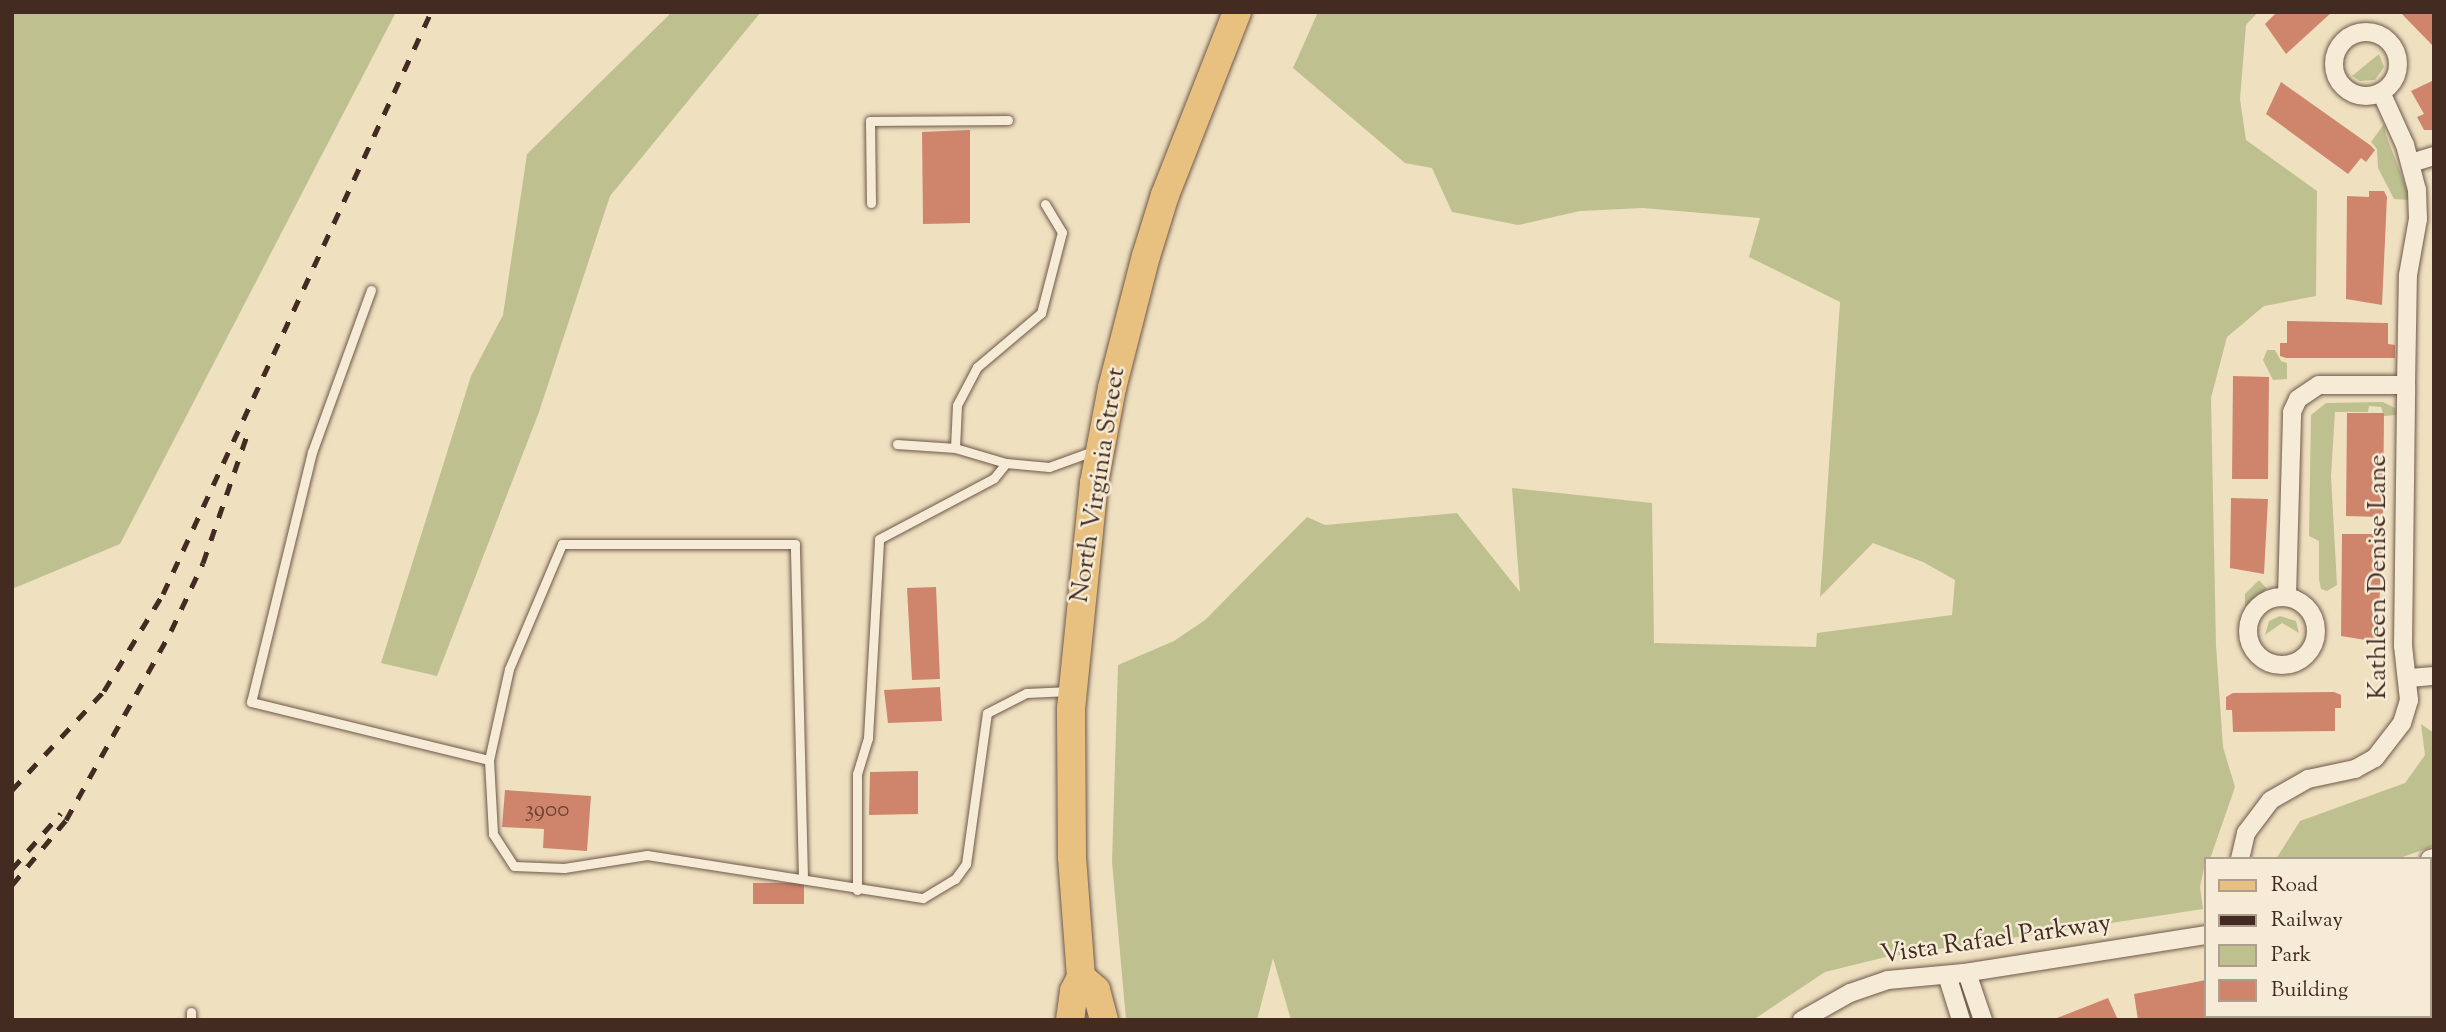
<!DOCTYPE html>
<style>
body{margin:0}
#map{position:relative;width:2446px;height:1032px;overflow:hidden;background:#efe0c0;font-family:"Sorts Mill Goudy",serif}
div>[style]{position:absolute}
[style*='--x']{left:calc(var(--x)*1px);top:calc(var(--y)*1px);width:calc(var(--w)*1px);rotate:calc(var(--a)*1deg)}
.green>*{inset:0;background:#bec18f}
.building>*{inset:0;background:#cf856c}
.roads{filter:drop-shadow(0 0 2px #6e5849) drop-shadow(0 0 2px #6e5849)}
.service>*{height:9px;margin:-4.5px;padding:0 4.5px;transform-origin:4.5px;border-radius:4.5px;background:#f5ebd6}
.minor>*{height:18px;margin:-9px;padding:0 9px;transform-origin:9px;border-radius:9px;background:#f5ebd6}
.minor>.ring{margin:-9px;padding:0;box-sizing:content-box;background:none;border:18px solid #f5ebd6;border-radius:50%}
.primary>*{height:28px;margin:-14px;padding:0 14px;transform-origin:14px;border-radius:14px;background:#e8c080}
.rail>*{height:5px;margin-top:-2.5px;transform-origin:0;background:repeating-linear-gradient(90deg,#432b21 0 12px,transparent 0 24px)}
span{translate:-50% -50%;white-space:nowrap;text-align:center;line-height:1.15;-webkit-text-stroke:5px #f5ebd6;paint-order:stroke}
.number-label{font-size:23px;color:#664234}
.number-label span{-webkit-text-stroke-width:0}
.street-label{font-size:26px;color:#432b21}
.frame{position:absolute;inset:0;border:14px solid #432b21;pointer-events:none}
.legend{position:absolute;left:2204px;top:857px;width:228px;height:161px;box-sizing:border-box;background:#f5ebd6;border:2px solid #ae9e8e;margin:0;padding:9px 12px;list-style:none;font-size:21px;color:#432b21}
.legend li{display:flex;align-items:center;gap:14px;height:35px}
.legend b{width:35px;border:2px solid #ae9e8e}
</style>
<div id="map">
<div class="green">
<i style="clip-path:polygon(12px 12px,396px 12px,120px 544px,12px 589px)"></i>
<i style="clip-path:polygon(672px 12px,761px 12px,610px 196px,539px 412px,437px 676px,381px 663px,471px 376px,503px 315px,527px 154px)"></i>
<i style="clip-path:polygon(1318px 12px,2258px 12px,2246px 25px,2240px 99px,2246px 140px,2317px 191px,2316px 296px,2264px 306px,2227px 337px,2211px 398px,2216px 645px,2223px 747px,2235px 787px,2210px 859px,2206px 859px,2200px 887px,2203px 909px,1886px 957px,1825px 972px,1753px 1020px,1291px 1020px,1273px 958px,1257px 1020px,1126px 1020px,1112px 862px,1118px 665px,1174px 641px,1205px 620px,1307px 517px,1325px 525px,1457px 513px,1520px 592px,1512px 488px,1652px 503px,1654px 643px,1816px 647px,1817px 633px,1952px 615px,1955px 580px,1923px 562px,1873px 543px,1820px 597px,1840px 302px,1749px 257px,1760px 218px,1643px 208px,1580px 211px,1518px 225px,1452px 212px,1432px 168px,1405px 163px,1293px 68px)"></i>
<i style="clip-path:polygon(2379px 54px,2384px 67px,2375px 80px,2360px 81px,2352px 76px)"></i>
<i style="clip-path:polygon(2384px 124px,2386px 135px,2411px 200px,2394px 199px,2378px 168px,2377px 149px,2371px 142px)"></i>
<i style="clip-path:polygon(2267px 350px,2275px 350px,2281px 361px,2287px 363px,2287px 379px,2273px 380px,2263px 360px)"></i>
<i style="clip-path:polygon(2383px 402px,2395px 408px,2396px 415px,2384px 416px,2381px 407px,2369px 406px,2368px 412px,2335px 412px,2331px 476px,2337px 585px,2327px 591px,2321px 589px,2319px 579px,2319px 541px,2309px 536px,2311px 415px,2326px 403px)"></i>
<i style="clip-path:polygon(2259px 580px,2267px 589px,2245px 606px,2245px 594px)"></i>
<i style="clip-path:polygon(2280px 616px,2296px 621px,2299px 633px,2282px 623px,2265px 635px,2269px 621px)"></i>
<i style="clip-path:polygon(2421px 724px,2434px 733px,2434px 846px,2397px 859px,2276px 859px,2300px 821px,2405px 783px,2425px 755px)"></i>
<i style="clip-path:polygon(2430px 940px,2434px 1020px,2339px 1020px,2338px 1016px,2430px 1016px)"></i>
</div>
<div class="building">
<i style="clip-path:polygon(2277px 12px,2332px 12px,2286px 54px,2265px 24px)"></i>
<i style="clip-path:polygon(2400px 12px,2434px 12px,2434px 47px)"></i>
<i style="clip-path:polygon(2434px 80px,2434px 130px,2424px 130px,2417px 117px,2424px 114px,2411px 91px)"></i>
<i style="clip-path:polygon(2281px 82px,2370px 145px,2375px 150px,2366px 162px,2361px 158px,2348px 174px,2266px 114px)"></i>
<i style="clip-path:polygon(970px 130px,970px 223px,923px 224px,922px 132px)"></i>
<i style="clip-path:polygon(2369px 191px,2384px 191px,2387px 197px,2382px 305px,2346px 299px,2347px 196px,2369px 197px)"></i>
<i style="clip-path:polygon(2287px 321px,2388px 323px,2388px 344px,2395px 345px,2395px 358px,2286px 358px,2280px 356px,2280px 343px,2287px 343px)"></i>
<i style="clip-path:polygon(2233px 376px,2269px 377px,2268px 479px,2232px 479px)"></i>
<i style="clip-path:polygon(2347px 413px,2384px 413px,2383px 517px,2346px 516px)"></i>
<i style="clip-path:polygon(2231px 498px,2268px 499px,2264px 574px,2230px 568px)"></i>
<i style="clip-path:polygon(2342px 534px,2382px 534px,2378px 642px,2341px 636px)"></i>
<i style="clip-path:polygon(936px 587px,940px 679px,912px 680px,907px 588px)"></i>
<i style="clip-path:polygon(940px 687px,942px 721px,888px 723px,884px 690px)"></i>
<i style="clip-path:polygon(2334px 692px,2341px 695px,2341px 708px,2335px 708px,2335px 731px,2233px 732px,2232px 710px,2226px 710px,2226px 697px,2233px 693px)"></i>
<i style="clip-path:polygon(918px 771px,918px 814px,869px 815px,870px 772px)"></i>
<i style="clip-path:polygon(505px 790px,591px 796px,587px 851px,543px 848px,544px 829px,502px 827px)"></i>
<i style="clip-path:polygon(753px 883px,804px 883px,804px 904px,753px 904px)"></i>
<i style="clip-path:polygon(2206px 980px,2206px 1016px,2234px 1018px,2138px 1020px,2134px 994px)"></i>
<i style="clip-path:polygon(2108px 998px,2118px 1020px,2052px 1020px)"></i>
<i style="clip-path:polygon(2293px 1016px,2338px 1016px,2339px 1020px,2293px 1020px)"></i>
</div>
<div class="roads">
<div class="service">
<i style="--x:871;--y:203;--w:82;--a:-90.7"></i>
<i style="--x:870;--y:121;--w:138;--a:-0.4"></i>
<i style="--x:1045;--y:204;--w:33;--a:59"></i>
<i style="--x:1062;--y:232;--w:84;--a:104.5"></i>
<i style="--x:1041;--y:313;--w:84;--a:139.8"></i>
<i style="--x:977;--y:367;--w:43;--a:117.8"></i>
<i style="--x:957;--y:405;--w:43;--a:92.7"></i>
<i style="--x:955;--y:448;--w:53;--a:16.4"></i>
<i style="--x:1006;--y:463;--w:43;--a:5.3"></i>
<i style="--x:1049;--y:467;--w:50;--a:-19.9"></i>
<i style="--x:371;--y:290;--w:172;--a:110"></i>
<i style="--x:312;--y:452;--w:257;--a:103.7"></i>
<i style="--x:251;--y:702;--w:245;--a:13.7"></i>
<i style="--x:897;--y:444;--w:58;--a:3.9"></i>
<i style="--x:803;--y:878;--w:334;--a:-91.4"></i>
<i style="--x:795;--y:544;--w:233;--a:180"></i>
<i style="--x:562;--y:544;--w:136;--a:113"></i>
<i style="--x:509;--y:669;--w:93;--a:102.4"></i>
<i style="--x:489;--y:760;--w:74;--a:86.9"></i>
<i style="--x:493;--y:834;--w:38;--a:57"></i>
<i style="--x:514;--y:866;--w:50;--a:2.3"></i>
<i style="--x:564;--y:868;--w:84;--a:-8.9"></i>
<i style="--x:647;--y:855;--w:279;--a:8.9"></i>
<i style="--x:923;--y:898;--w:37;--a:-31"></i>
<i style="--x:955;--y:879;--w:19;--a:-54"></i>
<i style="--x:966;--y:864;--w:152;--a:-82.1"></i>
<i style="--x:987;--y:713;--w:44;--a:-27.1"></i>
<i style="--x:1026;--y:693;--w:44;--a:-2.6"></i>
<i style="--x:857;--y:890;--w:116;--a:-90"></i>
<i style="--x:857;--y:774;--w:38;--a:-73"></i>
<i style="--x:868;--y:738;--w:199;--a:-86.8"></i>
<i style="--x:879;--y:539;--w:130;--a:-27.9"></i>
<i style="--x:994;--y:478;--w:19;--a:-51"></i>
<i style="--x:191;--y:1020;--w:8;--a:-90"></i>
</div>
<div class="minor">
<i class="ring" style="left:2334px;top:32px;width:46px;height:46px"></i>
<i style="--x:2411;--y:163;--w:24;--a:-17"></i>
<i style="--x:2287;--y:596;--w:184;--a:-88.4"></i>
<i style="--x:2292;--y:412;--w:14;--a:-65"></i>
<i style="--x:2298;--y:399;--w:25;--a:-34"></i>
<i style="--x:2319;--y:385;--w:87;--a:0"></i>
<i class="ring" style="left:2248px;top:597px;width:50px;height:50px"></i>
<i style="--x:2410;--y:678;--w:24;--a:-5"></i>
<i style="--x:2240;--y:859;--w:27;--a:-77"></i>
<i style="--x:2246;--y:833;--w:41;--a:-52.9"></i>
<i style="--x:2271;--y:800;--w:43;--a:-29.6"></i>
<i style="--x:2308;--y:779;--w:48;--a:-12"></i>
<i style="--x:2355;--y:769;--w:23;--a:-29"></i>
<i style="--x:2375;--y:758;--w:44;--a:-52.4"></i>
<i style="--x:2402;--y:723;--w:24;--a:-73"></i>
<i style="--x:2409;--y:700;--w:54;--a:-96.3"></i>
<i style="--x:2403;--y:646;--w:261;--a:-89.3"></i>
<i style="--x:2406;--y:385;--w:110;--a:-89"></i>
<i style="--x:2408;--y:275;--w:57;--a:-79.9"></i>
<i style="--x:2418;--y:219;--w:29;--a:-92"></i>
<i style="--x:2417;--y:190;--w:47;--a:-104.9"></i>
<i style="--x:2405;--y:145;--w:58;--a:-114.4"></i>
<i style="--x:2430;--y:859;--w:4;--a:-14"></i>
<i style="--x:2430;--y:940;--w:4;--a:14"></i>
<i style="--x:1967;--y:973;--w:50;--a:71.2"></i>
<i style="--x:1947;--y:975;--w:47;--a:72.7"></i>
<i style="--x:1802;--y:1020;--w:55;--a:-29.4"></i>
<i style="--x:1850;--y:993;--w:40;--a:-18.9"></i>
<i style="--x:1888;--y:980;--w:76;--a:-5.3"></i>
<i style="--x:1964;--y:973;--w:245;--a:-8.9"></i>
<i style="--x:2261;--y:1020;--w:4;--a:-90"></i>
</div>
<div class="primary">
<i style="--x:1081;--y:977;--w:20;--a:41"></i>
<i style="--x:1096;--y:990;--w:31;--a:75"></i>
<i style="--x:1070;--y:1020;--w:29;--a:-82"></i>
<i style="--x:1074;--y:991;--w:16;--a:-63"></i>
<i style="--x:1081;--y:977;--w:120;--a:-94.3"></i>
<i style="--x:1072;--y:857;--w:148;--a:-90.4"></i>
<i style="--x:1071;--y:709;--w:227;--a:-84.2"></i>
<i style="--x:1094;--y:483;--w:97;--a:-79.3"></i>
<i style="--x:1112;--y:388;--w:136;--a:-75.6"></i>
<i style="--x:1146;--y:256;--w:64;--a:-72.7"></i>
<i style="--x:1165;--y:195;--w:197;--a:-68.5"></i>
</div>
</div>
<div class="rail">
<i style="--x:12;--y:790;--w:135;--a:-47.1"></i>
<i style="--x:104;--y:691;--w:114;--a:-58.7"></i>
<i style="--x:163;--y:594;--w:641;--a:-65.27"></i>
<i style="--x:12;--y:869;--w:74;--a:-48.8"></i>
<i style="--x:12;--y:885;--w:85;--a:-50.3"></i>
<i style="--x:66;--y:820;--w:216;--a:-60.9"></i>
<i style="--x:171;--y:631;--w:75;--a:-64.8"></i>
<i style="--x:203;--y:563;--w:135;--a:-71"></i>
</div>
<div class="number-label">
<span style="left:547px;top:811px">3900</span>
</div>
<div class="street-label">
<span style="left:1099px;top:485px;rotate:-81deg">North Virginia Street</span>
<span style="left:2379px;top:577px;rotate:-90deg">Kathleen Denise Lane</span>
<span style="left:1996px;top:940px;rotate:-8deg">Vista Rafael Parkway</span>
</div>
<div class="frame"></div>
<ul class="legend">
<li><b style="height:9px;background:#e8c080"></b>Road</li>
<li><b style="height:9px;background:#432b21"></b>Railway</li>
<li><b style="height:19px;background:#bec18f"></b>Park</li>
<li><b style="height:19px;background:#cf856c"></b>Building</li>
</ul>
</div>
